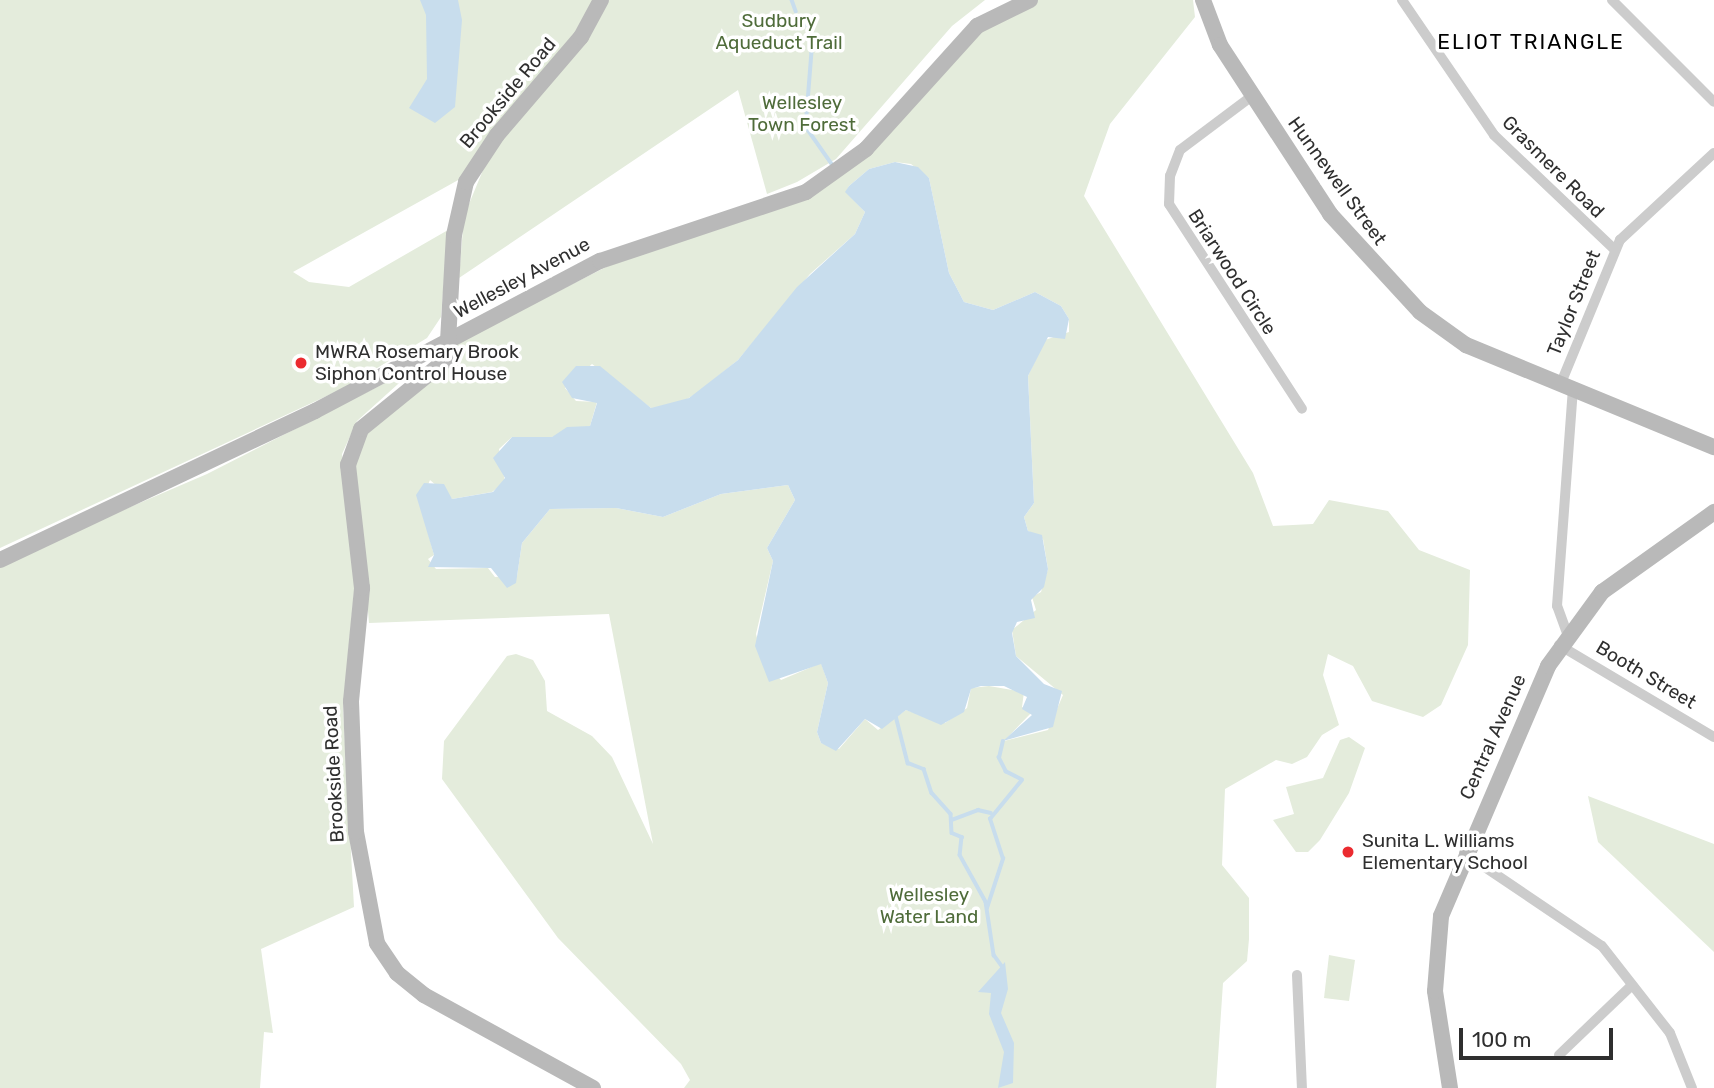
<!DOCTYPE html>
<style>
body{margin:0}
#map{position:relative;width:1714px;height:1088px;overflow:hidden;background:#fff;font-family:Rubik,sans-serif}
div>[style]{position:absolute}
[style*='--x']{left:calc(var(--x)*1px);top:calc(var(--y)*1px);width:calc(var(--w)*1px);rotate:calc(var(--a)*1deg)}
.green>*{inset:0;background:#e4ecdc}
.water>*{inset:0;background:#c8dded}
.stream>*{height:3.5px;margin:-1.75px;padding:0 1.75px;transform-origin:1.75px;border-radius:1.75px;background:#c8dded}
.street>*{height:10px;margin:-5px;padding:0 5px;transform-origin:5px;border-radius:5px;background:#ccc}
.secondary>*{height:16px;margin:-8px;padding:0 8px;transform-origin:8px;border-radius:8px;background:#b9b9b9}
.dots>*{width:19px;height:19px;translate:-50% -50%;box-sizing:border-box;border:4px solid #fff;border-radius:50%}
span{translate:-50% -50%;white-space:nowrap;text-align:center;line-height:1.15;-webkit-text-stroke:7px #fff;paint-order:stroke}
.park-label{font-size:19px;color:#4f6c3a}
.street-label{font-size:19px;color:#2f2f2f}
.poi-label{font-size:19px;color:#2f2f2f}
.left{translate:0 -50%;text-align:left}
.neighbourhood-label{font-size:21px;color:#000;letter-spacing:2px}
.scale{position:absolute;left:1459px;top:1028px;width:154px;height:32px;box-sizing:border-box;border:4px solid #2f2f2f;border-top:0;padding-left:9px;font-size:21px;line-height:24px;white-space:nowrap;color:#2f2f2f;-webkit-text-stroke:5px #fff;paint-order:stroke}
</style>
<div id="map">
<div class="green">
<i style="clip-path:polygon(0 0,594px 0,569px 42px,492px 131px,460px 179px,293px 272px,309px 282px,349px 287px,448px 230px,441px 317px,427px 338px,344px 388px,0 548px)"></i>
<i style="clip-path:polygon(609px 0,985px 0,952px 26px,836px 159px,797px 182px,767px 194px,738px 90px,459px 278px,464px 216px,488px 158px)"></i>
<i style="clip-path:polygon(evenodd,1028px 0,1193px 0,1195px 17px,1110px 124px,1084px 196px,1253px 473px,1273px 526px,1313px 524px,1329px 500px,1388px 511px,1419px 550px,1470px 570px,1468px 645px,1441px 705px,1423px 717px,1372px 701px,1353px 666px,1328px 654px,1323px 675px,1339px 725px,1322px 735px,1307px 757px,1292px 764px,1276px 760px,1225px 789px,1222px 865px,1249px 898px,1249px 939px,1247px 961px,1223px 983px,1216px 1088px,684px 1088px,690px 1080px,681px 1064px,558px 938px,442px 779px,444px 741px,507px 656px,516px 654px,533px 660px,545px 681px,547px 711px,592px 736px,612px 757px,653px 844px,609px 614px,369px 623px,355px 460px,365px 434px,452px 345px,614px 263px,839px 172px,959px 43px,1028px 0,895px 162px,911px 164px,929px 178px,949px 273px,964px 302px,993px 310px,1035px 292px,1061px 306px,1069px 319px,1069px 332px,1045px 340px,1028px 376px,1034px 503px,1024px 517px,1028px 531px,1043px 539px,1048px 569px,1041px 592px,1032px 597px,1036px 610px,1012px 630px,1016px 656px,1063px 695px,1048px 730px,1004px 741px,1032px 712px,1022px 707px,1024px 692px,989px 686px,971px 688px,967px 708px,945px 723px,906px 710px,878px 730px,865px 719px,839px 749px,821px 743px,817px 732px,828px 683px,821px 663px,781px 680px,762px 658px,756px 634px,773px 561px,767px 548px,795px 500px,788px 485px,721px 494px,663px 517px,616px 508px,550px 509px,522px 543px,517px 576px,495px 577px,488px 568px,436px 569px,428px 559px,434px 555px,420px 503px,430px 480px,452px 499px,492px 492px,505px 482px,499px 449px,512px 437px,552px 437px,590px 426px,597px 402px,576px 401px,565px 388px,592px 364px,651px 408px,674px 407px,697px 393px,738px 360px,810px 274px,855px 234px,865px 212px,846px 192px,849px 186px,869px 169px,895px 162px)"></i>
<i style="clip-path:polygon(418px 366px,357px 421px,342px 454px,355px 582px,343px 708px,354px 907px,261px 949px,273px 1033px,264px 1032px,260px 1088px,0 1088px,0 563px,207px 474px)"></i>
<i style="clip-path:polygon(1349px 737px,1365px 748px,1349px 793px,1320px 840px,1308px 852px,1296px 852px,1273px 820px,1294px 814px,1286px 787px,1323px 778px,1340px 740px)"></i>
<i style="clip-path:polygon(1588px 796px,1714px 844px,1714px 952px,1598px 842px)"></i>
<i style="clip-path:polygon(1329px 955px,1355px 960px,1349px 1001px,1324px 998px)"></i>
</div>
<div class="water">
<i style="clip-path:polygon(420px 0,458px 0,462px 20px,455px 107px,435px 123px,409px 108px,427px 79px,426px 15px)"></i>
<i style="clip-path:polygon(895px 162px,918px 167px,929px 178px,949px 273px,964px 302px,993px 310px,1035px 292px,1061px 306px,1069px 319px,1065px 339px,1048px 337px,1028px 376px,1034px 503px,1024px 517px,1028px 531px,1042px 535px,1048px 569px,1044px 587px,1031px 600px,1035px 618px,1017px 622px,1012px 633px,1016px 656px,1044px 684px,1062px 691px,1053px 727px,1003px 741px,1032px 715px,1022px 709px,1027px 697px,1004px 686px,981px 686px,971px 689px,964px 712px,941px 725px,906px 710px,882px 729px,865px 719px,836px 751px,821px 743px,817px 732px,828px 683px,821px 664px,769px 682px,755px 646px,773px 561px,767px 548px,795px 500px,788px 485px,721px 494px,663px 517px,616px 508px,550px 509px,522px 543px,516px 583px,507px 588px,491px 568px,428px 567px,434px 555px,416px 495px,424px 483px,444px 484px,452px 499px,493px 492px,505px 478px,493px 458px,512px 437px,552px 437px,567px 427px,590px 426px,597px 403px,572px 398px,562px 382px,576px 366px,600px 366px,651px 408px,689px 398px,738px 360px,797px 287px,855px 234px,865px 212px,845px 192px,849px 186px,869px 169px)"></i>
<i style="clip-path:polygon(1005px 962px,1008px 989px,1001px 1013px,1014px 1043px,1013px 1083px,998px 1088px,1004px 1052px,989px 1014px,991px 993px,978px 992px)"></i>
</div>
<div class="stream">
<i style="--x:792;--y:0;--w:12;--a:70"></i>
<i style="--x:807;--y:24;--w:16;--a:68"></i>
<i style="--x:813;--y:39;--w:88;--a:94.5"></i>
<i style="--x:806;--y:127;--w:45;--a:54.9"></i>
<i style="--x:896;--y:716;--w:49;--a:75.7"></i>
<i style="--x:908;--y:763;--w:17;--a:21"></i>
<i style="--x:924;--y:769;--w:25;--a:72"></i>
<i style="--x:932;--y:793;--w:28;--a:48"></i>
<i style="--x:951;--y:814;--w:19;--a:87"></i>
<i style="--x:952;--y:833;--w:11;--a:22"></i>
<i style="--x:962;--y:837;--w:18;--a:96"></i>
<i style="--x:960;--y:855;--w:54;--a:61"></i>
<i style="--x:986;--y:902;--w:54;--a:81.4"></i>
<i style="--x:994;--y:955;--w:14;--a:54"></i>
<i style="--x:952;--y:820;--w:28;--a:-21"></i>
<i style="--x:978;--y:810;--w:13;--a:13"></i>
<i style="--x:987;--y:908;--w:52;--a:-71.9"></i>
<i style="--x:1003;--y:859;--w:42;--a:-108"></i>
<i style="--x:990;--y:819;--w:50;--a:-50.6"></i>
<i style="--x:1022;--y:780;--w:18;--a:-153"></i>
<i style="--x:1006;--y:772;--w:16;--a:-117"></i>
<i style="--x:999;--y:758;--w:17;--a:-77"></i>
</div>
<div class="street">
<i style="--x:1402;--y:0;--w:163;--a:55.7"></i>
<i style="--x:1494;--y:135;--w:166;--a:43.5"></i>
<i style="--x:1612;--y:0;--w:144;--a:45"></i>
<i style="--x:1252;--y:96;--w:90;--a:143.1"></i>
<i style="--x:1180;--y:150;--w:28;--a:111"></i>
<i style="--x:1170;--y:176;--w:28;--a:92"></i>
<i style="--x:1169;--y:204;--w:244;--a:57"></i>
<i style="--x:1561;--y:383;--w:155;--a:-67.6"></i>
<i style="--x:1620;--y:240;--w:128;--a:-42.8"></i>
<i style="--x:1567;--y:633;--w:29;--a:-110"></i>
<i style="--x:1557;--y:606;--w:220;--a:-85.8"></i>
<i style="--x:1559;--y:645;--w:180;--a:30.7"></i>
<i style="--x:1464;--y:853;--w:166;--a:34"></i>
<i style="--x:1602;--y:946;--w:110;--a:52"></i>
<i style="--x:1670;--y:1033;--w:59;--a:68.2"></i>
<i style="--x:1297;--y:975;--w:113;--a:87.5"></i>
<i style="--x:1559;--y:1055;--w:100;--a:-43.8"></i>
</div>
<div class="secondary">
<i style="--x:1203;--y:0;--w:48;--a:69.3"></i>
<i style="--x:1220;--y:45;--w:202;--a:56.9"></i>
<i style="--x:1330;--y:214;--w:133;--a:47.4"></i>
<i style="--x:1420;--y:312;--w:57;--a:35.7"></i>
<i style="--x:1466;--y:345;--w:268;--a:22.4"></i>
<i style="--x:0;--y:560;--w:348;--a:-25.3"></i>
<i style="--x:315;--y:411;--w:322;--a:-27.8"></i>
<i style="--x:600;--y:261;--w:217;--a:-18.5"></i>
<i style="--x:806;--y:192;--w:74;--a:-35.6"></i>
<i style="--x:866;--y:149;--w:166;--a:-47.9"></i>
<i style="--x:977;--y:26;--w:59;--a:-26.1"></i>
<i style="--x:593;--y:1088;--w:193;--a:-151.2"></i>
<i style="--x:424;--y:995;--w:35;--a:-141"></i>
<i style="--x:397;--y:973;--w:36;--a:-124"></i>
<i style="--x:377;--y:943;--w:113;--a:-100.7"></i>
<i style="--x:356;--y:832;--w:131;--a:-92.2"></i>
<i style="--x:351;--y:701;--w:114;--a:-84.4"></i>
<i style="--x:362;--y:588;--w:124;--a:-96.5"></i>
<i style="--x:348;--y:465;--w:38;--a:-70"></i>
<i style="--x:361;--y:429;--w:111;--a:-39.1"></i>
<i style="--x:447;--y:359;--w:124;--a:-86.8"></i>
<i style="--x:454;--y:235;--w:54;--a:-77.2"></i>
<i style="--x:466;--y:182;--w:56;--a:-56.6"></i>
<i style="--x:497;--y:135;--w:129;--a:-49.4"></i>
<i style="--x:581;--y:37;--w:42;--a:-61.6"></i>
<i style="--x:1450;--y:1088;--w:98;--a:-98.8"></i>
<i style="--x:1435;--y:991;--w:75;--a:-85.4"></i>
<i style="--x:1441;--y:916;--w:272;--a:-66.8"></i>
<i style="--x:1548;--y:666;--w:92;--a:-53.9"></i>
<i style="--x:1602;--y:592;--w:138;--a:-35.5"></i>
</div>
<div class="dots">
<i style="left:301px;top:363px;background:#eb2b30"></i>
<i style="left:1348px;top:852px;background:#eb2b30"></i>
</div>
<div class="park-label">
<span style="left:779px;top:32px">Sudbury<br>Aqueduct Trail</span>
<span style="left:802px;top:114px">Wellesley<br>Town Forest</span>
<span style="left:929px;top:906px">Wellesley<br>Water Land</span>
</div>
<div class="street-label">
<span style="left:508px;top:93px;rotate:-50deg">Brookside Road</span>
<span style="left:1553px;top:167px;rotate:45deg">Grasmere Road</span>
<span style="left:1337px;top:181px;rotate:54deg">Hunnewell Street</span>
<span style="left:1232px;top:272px;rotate:57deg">Briarwood Circle</span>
<span style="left:522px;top:278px;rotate:-28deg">Wellesley Avenue</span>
<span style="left:1574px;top:303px;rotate:-68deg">Taylor Street</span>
<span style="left:1646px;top:675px;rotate:31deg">Booth Street</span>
<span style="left:1493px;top:737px;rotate:-66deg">Central Avenue</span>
<span style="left:334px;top:774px;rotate:-93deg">Brookside Road</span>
</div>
<div class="poi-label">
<span class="left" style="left:315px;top:363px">MWRA Rosemary Brook<br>Siphon Control House</span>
<span class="left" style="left:1362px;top:852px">Sunita L. Williams<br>Elementary School</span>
</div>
<div class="neighbourhood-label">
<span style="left:1531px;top:42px">ELIOT TRIANGLE</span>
</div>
<div class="scale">100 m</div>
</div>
